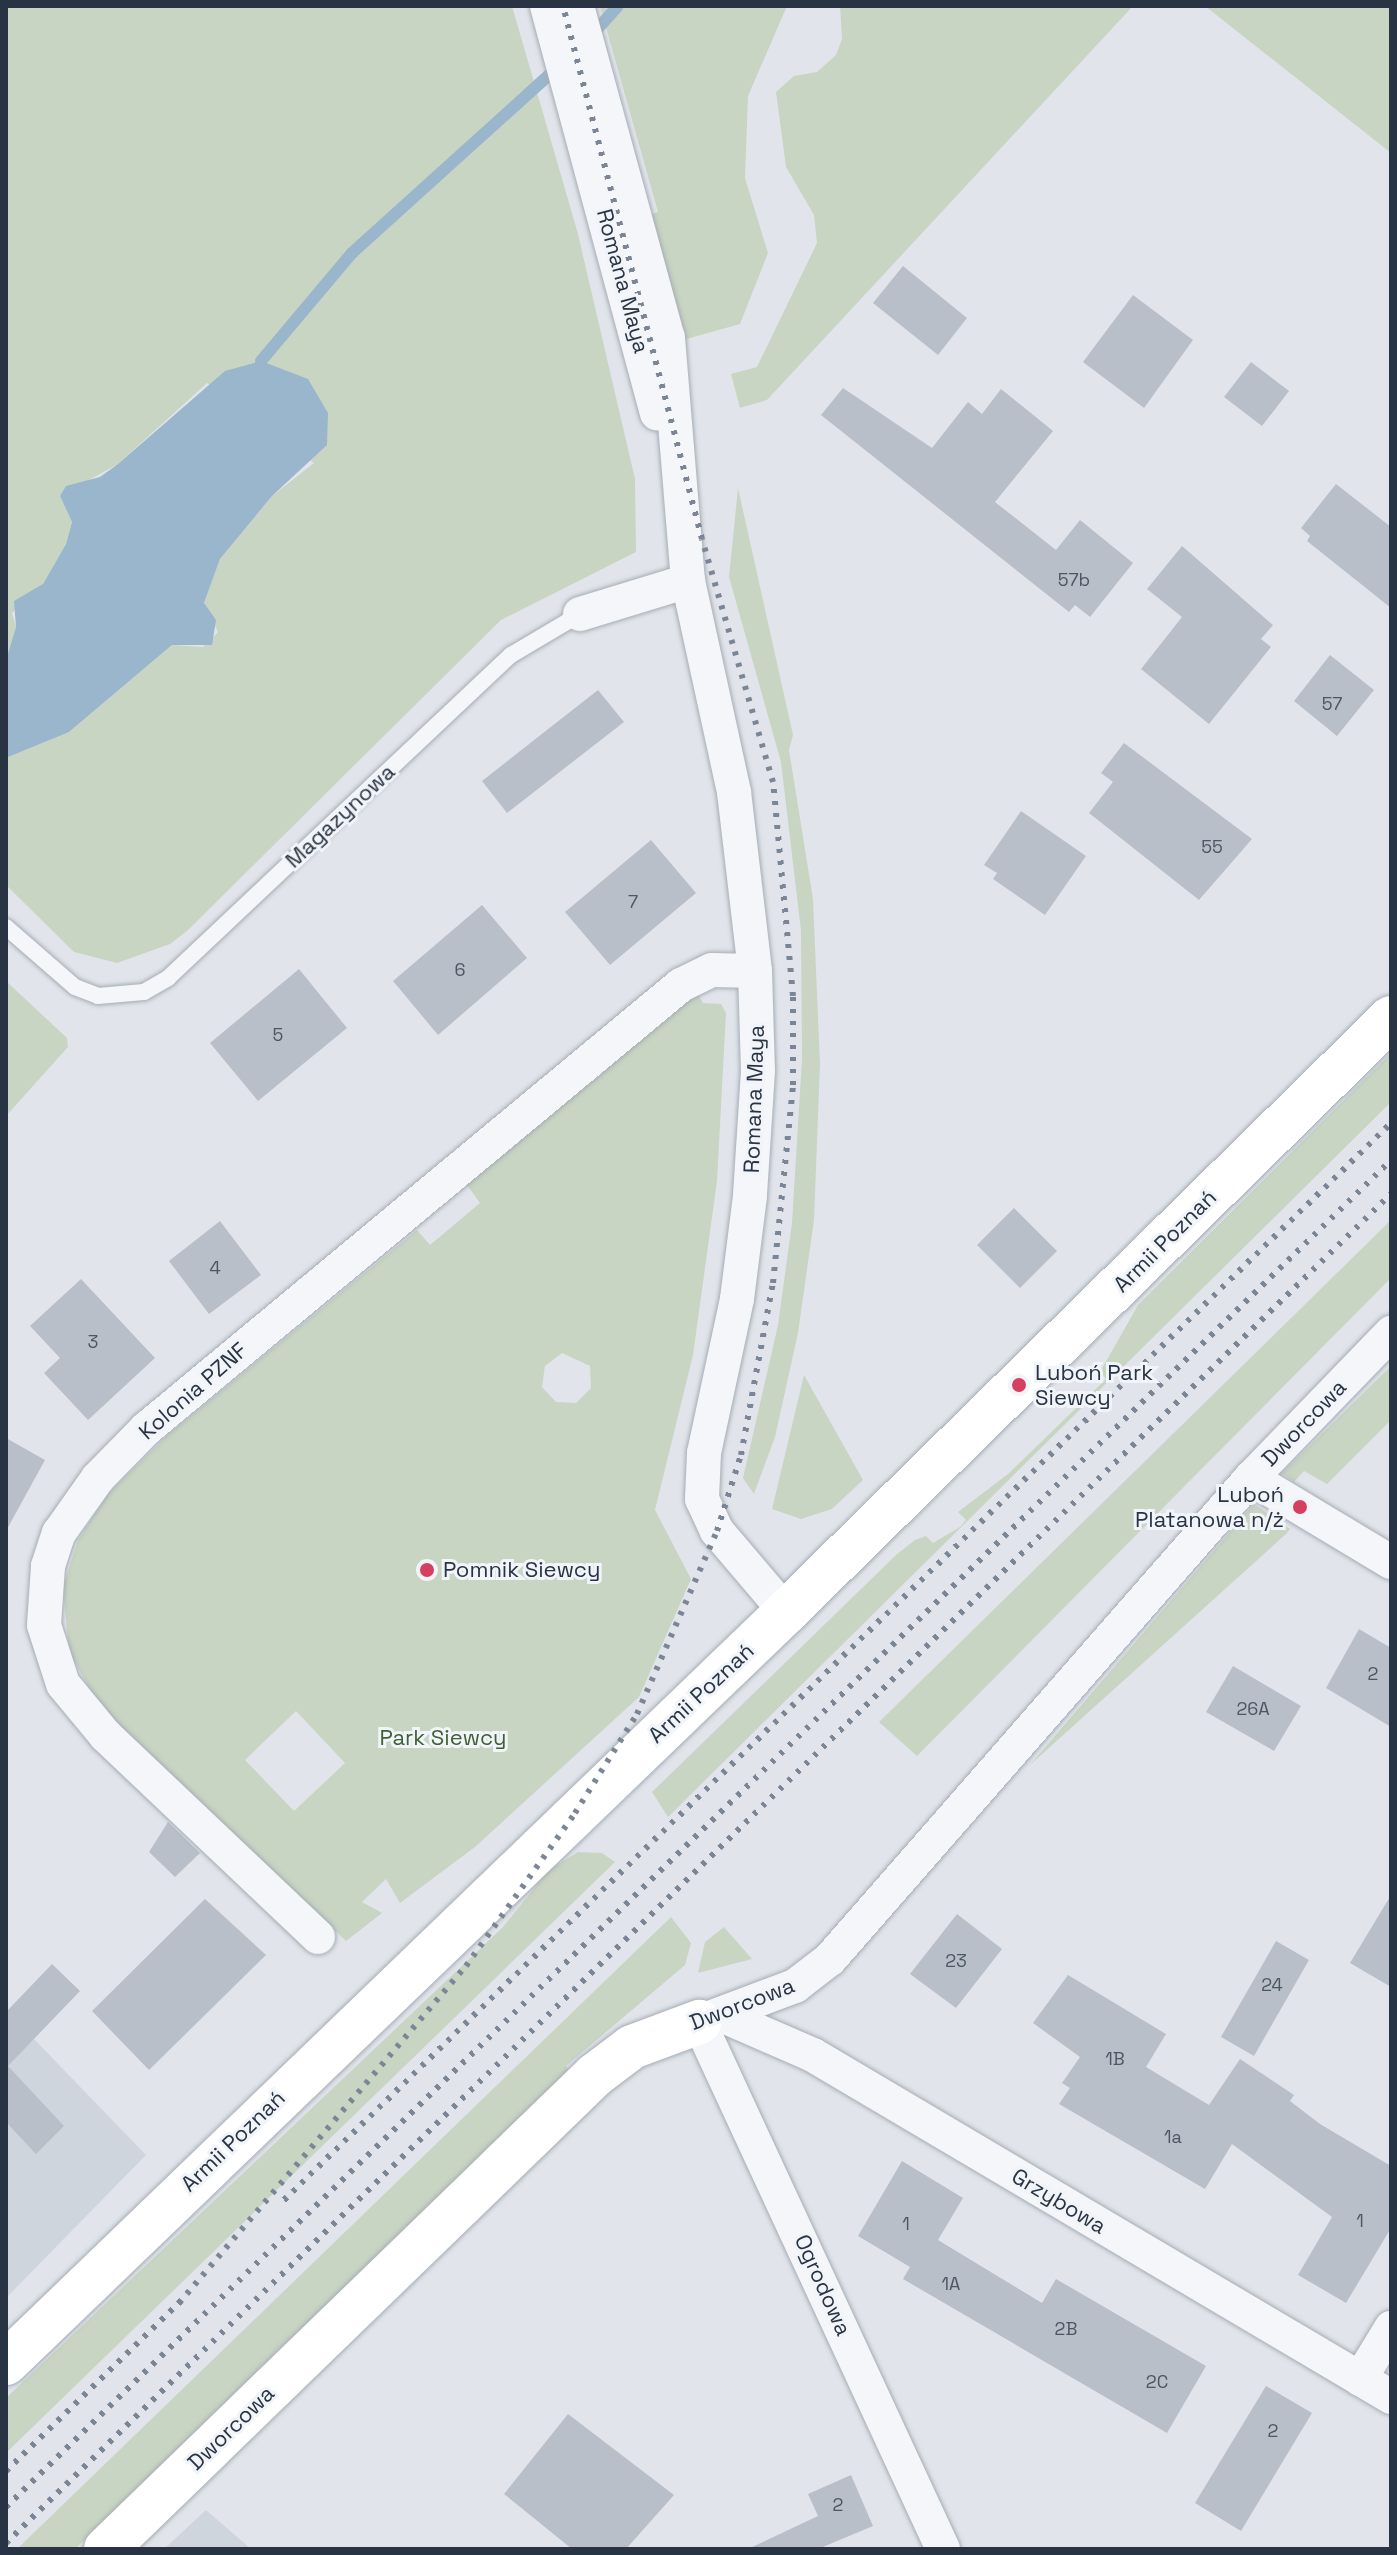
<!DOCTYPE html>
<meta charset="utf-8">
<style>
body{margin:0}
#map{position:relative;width:1397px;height:2555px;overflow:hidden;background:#e1e5eb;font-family:"Space Grotesk",sans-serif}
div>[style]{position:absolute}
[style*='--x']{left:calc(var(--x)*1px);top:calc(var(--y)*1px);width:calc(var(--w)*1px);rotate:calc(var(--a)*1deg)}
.built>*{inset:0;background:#cfd5dd}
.green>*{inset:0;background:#c8d5c2}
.water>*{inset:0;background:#9ab6cc}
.stream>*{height:12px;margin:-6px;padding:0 6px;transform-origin:6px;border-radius:6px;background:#9ab6cc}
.building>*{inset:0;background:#b8bfc8}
.roads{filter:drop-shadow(0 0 2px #a6acb5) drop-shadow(0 0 2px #a6acb5)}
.lane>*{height:16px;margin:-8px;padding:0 8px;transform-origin:8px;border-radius:8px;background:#f4f6f9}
.street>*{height:34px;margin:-17px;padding:0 17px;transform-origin:17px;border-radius:17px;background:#f4f6f9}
.secondary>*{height:44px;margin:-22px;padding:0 22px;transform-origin:22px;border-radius:22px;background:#fff}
.rail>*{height:6px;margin-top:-3px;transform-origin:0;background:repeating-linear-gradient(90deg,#7a8695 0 4px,transparent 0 12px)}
.dots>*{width:22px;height:22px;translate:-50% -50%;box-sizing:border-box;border:4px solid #f1f4f8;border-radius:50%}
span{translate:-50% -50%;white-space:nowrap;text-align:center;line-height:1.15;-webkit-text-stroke:6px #f1f4f8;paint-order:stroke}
.number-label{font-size:18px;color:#4c5764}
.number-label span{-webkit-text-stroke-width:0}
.street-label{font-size:22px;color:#283443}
.poi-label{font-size:22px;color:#283443}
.left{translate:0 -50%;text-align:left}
.right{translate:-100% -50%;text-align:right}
.park-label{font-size:22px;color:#406035}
.frame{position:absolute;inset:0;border:8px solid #283443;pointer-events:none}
</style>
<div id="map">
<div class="built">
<i style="clip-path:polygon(6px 2010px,146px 2155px,6px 2298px)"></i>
<i style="clip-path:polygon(206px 2510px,251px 2549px,164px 2549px)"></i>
</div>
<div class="green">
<i style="clip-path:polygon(6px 6px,512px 6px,578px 234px,635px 479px,636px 552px,501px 620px,187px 931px,170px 944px,117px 963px,74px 952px,6px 885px,6px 758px,69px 732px,172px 645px,203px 647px,218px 632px,204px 603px,220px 559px,272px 496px,314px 463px,207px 383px,118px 464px,60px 496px,72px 522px,66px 544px,43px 584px,12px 613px,16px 627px,6px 660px)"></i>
<i style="clip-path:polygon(600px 6px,787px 6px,748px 96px,745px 178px,768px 253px,740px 324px,683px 340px,649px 215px,658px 212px)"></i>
<i style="clip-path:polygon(840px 6px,1133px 6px,767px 400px,740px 408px,731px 374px,757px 367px,817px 243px,814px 215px,786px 167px,776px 92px,794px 76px,817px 72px,836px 55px,842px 39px)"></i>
<i style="clip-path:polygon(1205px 6px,1391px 6px,1391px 153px)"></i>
<i style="clip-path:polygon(738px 488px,793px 735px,789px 750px,813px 899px,820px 1064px,814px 1220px,798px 1333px,775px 1437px,754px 1494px,743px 1478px,778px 1325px,792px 1223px,802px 1059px,801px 931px,781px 762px,729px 577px)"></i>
<i style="clip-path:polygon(6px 981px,67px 1038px,68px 1047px,6px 1116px)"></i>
<i style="clip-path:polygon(evenodd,697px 992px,703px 1003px,721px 1004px,726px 1013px,717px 1181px,693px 1355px,655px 1510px,691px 1579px,639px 1697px,475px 1847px,400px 1903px,386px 1879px,362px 1902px,382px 1913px,346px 1941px,100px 1708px,69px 1651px,63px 1587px,78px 1540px,107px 1495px,169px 1434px,417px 1230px,430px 1245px,480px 1203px,467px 1185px,697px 992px,562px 1353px,590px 1366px,591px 1388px,576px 1403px,556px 1402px,542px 1387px,545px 1366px,562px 1353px,697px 992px,296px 1711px,345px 1763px,294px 1811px,245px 1760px,296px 1711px)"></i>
<i style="clip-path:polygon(1391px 1053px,1391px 1102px,668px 1817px,652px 1792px,896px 1555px,915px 1540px,926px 1536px,933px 1543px,960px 1527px,966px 1520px,958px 1512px,1008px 1474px,1106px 1379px,1100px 1372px,1138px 1305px)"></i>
<i style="clip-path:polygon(1391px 1220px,1391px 1278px,917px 1756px,879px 1722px)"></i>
<i style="clip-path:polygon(1391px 1366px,1391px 1420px,1327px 1484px,1304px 1471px,1294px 1482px,1282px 1473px)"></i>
<i style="clip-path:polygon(804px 1375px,863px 1480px,832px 1509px,801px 1519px,772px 1509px)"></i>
<i style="clip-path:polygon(1254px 1504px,1290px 1529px,1286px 1534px,1030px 1765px)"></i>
<i style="clip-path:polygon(578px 1852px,602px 1853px,615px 1862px,6px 2453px,6px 2398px,503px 1927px,549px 1870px)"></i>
<i style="clip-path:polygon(671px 1917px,691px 1943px,685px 1965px,566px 2066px,570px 2072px,75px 2549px,17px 2549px)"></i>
<i style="clip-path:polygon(724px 1927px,752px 1959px,698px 1973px,705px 1942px)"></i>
</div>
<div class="water">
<i style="clip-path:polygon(261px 361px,308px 379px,328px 413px,327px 445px,272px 496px,220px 559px,204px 603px,216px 620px,212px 645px,172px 645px,69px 732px,6px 758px,6px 660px,16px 627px,14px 601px,43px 584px,66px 544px,72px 522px,60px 496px,66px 486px,100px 477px,118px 464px,225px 371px)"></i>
</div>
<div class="stream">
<i style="--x:591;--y:36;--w:40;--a:-48"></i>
<i style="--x:261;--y:361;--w:141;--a:-49.9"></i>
<i style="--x:352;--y:253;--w:280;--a:-42.1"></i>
</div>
<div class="building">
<i style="clip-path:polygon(903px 266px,967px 318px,938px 355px,873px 303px)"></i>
<i style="clip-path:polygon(1133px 295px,1193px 340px,1144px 408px,1083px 362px)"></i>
<i style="clip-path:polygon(1251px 362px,1289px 391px,1262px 426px,1224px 397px)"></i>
<i style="clip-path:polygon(843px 388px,932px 448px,968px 402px,982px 414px,1001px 389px,1053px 431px,995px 502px,1056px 550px,1080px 520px,1133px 563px,1090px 617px,1075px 605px,1069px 612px,821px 415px)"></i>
<i style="clip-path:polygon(1336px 484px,1391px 527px,1391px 608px,1307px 541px,1310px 536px,1301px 528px)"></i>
<i style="clip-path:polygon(1182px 546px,1273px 625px,1261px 639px,1271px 647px,1209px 724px,1141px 669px,1182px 617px,1147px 589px)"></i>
<i style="clip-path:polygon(1330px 655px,1374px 690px,1337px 736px,1294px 701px)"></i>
<i style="clip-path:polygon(598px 690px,624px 722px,507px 813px,482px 781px)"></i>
<i style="clip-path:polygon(1124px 743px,1252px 839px,1199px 900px,1089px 813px,1113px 782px,1101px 773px)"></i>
<i style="clip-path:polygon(1021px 811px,1086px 856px,1045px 915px,993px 879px,997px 873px,984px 865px)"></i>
<i style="clip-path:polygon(651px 840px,696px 893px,610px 965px,565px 912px)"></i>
<i style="clip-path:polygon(482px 905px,527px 958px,438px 1035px,393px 981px)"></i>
<i style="clip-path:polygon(299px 969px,347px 1028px,258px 1101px,210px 1043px)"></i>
<i style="clip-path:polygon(1014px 1208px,1057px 1251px,1020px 1288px,977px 1245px)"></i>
<i style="clip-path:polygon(220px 1221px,261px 1275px,209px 1314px,169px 1261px)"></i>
<i style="clip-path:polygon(81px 1279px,155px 1358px,88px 1420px,44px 1373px,60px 1358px,30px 1326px)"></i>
<i style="clip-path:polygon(6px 1438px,45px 1460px,6px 1531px)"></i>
<i style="clip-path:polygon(1359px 1629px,1391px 1648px,1391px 1727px,1326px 1688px)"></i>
<i style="clip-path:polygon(1233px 1666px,1301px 1706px,1274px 1751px,1206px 1712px)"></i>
<i style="clip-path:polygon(168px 1822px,200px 1853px,175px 1877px,149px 1852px)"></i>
<i style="clip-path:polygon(1391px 1895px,1391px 1987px,1350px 1963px)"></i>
<i style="clip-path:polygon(205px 1899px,266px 1955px,149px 2070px,92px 2011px)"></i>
<i style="clip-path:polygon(957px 1914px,1002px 1949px,956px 2008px,910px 1974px)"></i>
<i style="clip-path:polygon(1276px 1941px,1309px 1960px,1254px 2056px,1221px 2037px)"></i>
<i style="clip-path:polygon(52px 1964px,80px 1991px,8px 2066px,64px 2126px,36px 2154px,6px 2122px,6px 2012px)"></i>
<i style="clip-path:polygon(1068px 1975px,1166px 2034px,1146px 2067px,1209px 2105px,1240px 2059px,1294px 2095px,1290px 2101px,1320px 2124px,1391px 2166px,1391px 2228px,1346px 2303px,1298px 2275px,1332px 2217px,1232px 2144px,1205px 2189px,1059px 2104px,1070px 2088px,1062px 2083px,1080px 2057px,1033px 2023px)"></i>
<i style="clip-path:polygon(902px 2161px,963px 2198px,938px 2240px,1042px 2303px,1056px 2279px,1206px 2366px,1167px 2433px,903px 2279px,910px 2267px,858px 2236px)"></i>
<i style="clip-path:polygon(1266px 2386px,1312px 2413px,1241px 2531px,1195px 2503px)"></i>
<i style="clip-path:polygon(568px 2414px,674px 2495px,626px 2549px,572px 2549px,504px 2494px)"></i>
<i style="clip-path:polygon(851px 2475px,873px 2526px,818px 2549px,748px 2549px,818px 2516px,808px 2494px)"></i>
</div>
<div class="roads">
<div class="lane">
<i style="--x:6;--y:927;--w:91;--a:41"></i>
<i style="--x:75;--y:987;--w:25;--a:21"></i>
<i style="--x:98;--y:996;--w:46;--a:-5"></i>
<i style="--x:144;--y:992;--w:28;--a:-30"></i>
<i style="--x:168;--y:978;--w:471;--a:-43.3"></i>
<i style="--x:511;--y:655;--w:80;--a:-30.7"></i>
</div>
<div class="street">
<i style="--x:547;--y:6;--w:422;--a:74.9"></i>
<i style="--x:577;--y:6;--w:344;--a:74.7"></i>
<i style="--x:668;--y:338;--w:244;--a:85.3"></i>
<i style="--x:688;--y:581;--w:216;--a:77.7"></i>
<i style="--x:734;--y:792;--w:180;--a:83.3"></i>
<i style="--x:755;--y:971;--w:100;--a:88.3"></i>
<i style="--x:758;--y:1071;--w:125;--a:93.7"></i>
<i style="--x:750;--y:1196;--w:104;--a:97.2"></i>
<i style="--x:737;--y:1299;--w:157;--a:102.1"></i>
<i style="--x:704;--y:1453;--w:46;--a:92.5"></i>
<i style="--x:702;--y:1499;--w:35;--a:65"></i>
<i style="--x:717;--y:1531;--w:106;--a:49.6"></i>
<i style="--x:580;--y:614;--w:113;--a:-17"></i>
<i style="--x:1251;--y:1478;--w:163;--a:31"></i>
<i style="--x:318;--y:1937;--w:292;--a:-136.5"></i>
<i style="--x:106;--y:1736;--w:67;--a:-129.6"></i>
<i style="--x:63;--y:1684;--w:62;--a:-107.9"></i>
<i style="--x:44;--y:1625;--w:59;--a:-86.1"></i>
<i style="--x:48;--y:1566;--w:35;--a:-72"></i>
<i style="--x:59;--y:1533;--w:67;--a:-54.7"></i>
<i style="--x:98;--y:1478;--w:69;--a:-45.6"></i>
<i style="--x:146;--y:1429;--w:695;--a:-39.69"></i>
<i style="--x:681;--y:985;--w:34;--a:-26"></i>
<i style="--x:712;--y:970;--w:43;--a:1.3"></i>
<i style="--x:721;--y:2015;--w:100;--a:23.5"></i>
<i style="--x:813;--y:2055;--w:672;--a:30.61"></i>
<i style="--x:1360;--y:2379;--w:60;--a:-58.7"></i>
<i style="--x:943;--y:2549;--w:581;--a:-114.84"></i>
<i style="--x:699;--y:2022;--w:103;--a:-20.6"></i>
<i style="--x:795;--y:1986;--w:44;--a:-37.6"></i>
<i style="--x:830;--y:1959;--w:639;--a:-48.81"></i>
<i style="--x:1251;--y:1478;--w:202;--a:-46"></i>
</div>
<div class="secondary">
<i style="--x:6;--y:2363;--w:1083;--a:-43.91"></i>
<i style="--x:786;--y:1612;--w:848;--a:-44.47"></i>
<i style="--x:106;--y:2549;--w:681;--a:-44.11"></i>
<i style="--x:595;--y:2075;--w:46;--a:-37.1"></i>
<i style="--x:632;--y:2047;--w:72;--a:-20.5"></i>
</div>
</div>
<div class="rail">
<i style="--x:284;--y:2200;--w:1544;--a:-44.21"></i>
<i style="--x:179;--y:2303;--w:443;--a:-49.6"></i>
<i style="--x:466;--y:1966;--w:188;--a:-54.5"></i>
<i style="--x:575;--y:1813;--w:117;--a:-57.9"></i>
<i style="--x:637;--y:1714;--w:200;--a:-66.4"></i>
<i style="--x:717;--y:1531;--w:80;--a:-72.5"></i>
<i style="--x:741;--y:1455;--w:175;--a:-79.5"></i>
<i style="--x:773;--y:1283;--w:199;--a:-84.2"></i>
<i style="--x:793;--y:1085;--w:89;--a:-90"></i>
<i style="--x:793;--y:996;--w:215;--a:-95.3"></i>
<i style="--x:773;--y:782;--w:253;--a:-106.3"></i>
<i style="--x:702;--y:539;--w:551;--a:-104.62"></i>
<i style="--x:6;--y:2471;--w:252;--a:-44.2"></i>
<i style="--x:6;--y:2507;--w:1932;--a:-44.2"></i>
<i style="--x:6;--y:2543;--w:1933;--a:-44.25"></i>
</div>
<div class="dots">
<i style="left:1019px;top:1385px;background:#d64060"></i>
<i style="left:1300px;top:1507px;background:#d64060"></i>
<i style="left:427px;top:1570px;background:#d64060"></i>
</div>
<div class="number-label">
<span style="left:1074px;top:580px">57b</span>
<span style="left:1332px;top:704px">57</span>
<span style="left:1212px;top:847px">55</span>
<span style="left:633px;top:902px">7</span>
<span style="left:460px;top:970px">6</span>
<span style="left:278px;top:1035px">5</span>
<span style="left:215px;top:1268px">4</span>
<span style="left:93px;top:1342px">3</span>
<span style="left:1373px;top:1674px">2</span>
<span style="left:1253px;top:1709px">26A</span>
<span style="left:956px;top:1961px">23</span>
<span style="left:1272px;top:1985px">24</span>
<span style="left:1115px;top:2059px">1B</span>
<span style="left:1173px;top:2137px">1a</span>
<span style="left:1360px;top:2221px">1</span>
<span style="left:906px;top:2224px">1</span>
<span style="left:951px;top:2284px">1A</span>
<span style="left:1066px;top:2329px">2B</span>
<span style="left:1157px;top:2382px">2C</span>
<span style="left:1273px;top:2431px">2</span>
<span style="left:838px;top:2505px">2</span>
</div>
<div class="street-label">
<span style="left:623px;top:281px;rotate:75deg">Romana Maya</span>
<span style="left:340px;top:816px;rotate:-43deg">Magazynowa</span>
<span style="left:754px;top:1099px;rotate:-88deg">Romana Maya</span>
<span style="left:1165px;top:1241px;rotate:-45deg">Armii Poznań</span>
<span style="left:193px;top:1391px;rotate:-41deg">Kolonia PZNF</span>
<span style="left:1304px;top:1423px;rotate:-46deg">Dworcowa</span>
<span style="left:701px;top:1693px;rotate:-43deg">Armii Poznań</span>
<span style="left:742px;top:2004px;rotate:-21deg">Dworcowa</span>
<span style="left:233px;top:2141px;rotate:-44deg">Armii Poznań</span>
<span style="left:1059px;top:2201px;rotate:31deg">Grzybowa</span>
<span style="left:823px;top:2285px;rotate:66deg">Ogrodowa</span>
<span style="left:231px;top:2428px;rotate:-44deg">Dworcowa</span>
</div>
<div class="poi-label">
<span class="left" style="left:1035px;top:1385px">Luboń Park<br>Siewcy</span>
<span class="right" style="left:1284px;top:1507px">Luboń<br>Platanowa n/ż</span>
<span class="left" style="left:443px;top:1570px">Pomnik Siewcy</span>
</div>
<div class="park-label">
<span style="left:443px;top:1738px">Park Siewcy</span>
</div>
<div class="frame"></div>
</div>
